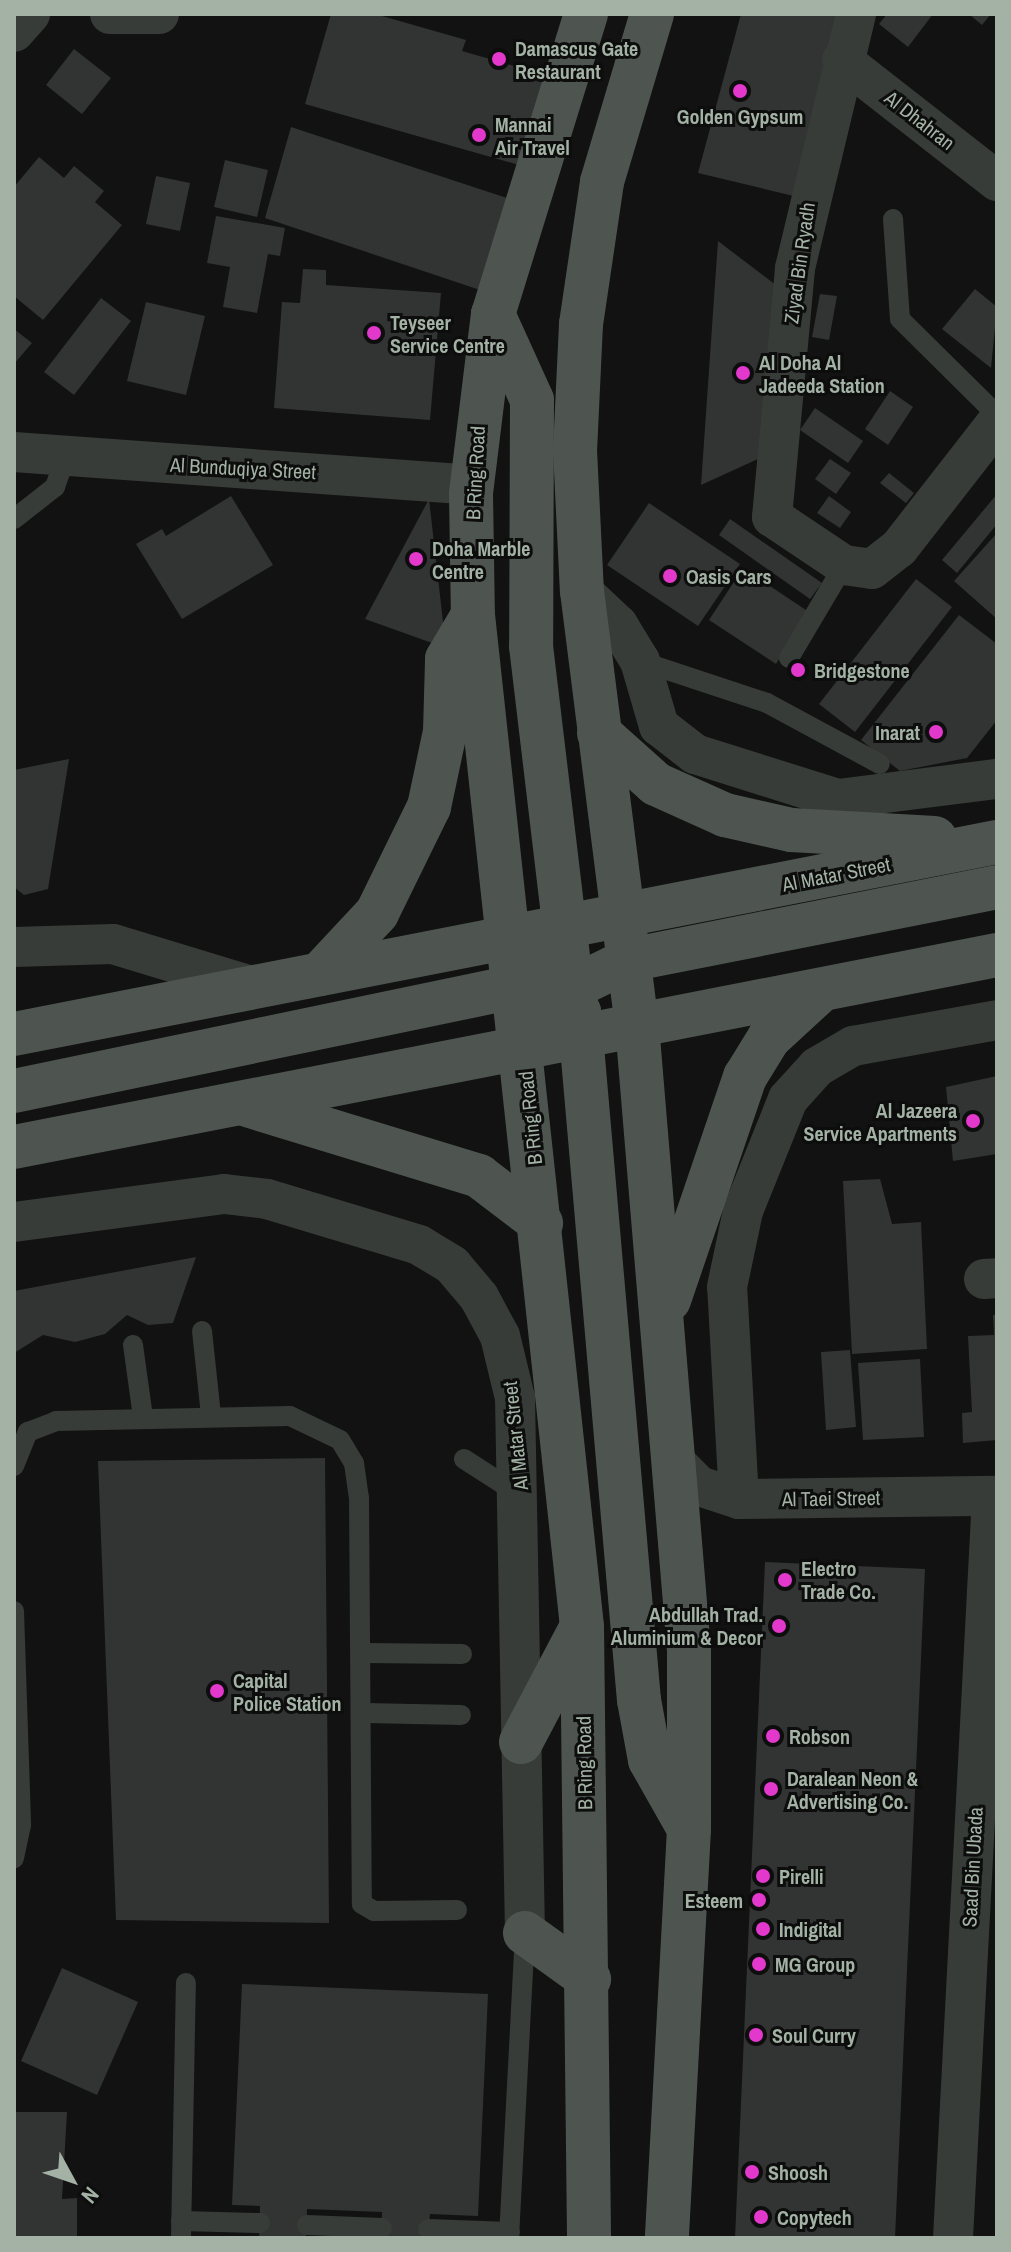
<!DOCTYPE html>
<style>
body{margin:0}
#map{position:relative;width:1011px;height:2252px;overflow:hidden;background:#111211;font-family:"Archivo Narrow",sans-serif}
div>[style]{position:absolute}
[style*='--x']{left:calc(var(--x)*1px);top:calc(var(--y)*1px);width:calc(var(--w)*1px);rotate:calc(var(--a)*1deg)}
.building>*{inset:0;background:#313432}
.service>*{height:20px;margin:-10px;padding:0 10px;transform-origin:10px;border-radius:10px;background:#373c38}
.minor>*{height:40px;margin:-20px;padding:0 20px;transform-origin:20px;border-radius:20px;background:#373c38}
.primary>*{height:44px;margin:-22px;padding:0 22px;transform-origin:22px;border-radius:22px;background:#4e5550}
.dots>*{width:22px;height:22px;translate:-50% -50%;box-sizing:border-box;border:4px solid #0c0d0c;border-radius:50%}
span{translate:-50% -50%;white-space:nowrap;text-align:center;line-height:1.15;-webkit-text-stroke:6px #0c0d0c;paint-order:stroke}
.poi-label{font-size:20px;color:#a3b2a5;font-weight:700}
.left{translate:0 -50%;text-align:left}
.right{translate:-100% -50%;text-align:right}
.street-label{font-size:20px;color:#a3b2a5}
.frame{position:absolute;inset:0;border:16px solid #a3b2a5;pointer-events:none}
.north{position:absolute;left:32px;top:2140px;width:80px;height:80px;-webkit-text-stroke:6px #0c0d0c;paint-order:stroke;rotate:130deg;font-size:22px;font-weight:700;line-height:32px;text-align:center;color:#a3b2a5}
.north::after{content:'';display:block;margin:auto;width:28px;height:36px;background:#a3b2a5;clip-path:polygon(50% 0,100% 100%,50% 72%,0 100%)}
</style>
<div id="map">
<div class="building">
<i style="clip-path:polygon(331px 14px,375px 14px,466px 40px,462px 51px,559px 79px,533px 169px,305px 104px)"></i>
<i style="clip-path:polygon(741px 14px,848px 14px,802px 198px,698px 173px)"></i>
<i style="clip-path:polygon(887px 14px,933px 14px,908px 47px,879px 24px)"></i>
<i style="clip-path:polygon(969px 14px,991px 14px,982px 25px)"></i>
<i style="clip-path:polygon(74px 49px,111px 78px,82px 114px,46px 85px)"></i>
<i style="clip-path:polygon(291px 127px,516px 201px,489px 293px,265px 218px)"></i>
<i style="clip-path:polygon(39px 157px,64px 178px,74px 166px,104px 191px,95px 202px,122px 225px,43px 320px,14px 296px,14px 187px)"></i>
<i style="clip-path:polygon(225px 160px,268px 170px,257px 217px,214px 207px)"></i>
<i style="clip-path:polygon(156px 176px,190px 183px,180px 231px,146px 224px)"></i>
<i style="clip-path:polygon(216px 216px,285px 228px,280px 256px,268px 254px,257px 313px,223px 307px,230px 267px,207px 263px)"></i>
<i style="clip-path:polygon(718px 241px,785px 292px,767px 455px,701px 485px)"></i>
<i style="clip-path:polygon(303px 269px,326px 270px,326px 285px,441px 293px,430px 420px,274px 408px,282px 302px,300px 303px)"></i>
<i style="clip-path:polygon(975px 289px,997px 307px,991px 368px,942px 329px)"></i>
<i style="clip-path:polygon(820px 294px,837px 296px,829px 340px,812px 337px)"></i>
<i style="clip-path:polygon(101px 298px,131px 321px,74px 395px,44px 372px)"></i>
<i style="clip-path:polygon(146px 302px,205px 316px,186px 395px,127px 381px)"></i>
<i style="clip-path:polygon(14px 329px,32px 343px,14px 364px)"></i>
<i style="clip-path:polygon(890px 391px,913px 407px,888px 445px,865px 429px)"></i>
<i style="clip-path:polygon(815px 408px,863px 441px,848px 463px,800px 430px)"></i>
<i style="clip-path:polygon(830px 459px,851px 473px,836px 494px,815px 479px)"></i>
<i style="clip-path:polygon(889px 473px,914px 493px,906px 503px,880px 483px)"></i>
<i style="clip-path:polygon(997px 494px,997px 524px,957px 573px,942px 560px)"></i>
<i style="clip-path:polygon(231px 496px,273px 565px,182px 619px,136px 544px,162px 529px,166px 536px)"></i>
<i style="clip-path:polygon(829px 496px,851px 512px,840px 528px,817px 513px)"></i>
<i style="clip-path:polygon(429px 499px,446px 648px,365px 619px)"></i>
<i style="clip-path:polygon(649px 503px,740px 564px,698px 626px,607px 565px)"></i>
<i style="clip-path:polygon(730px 519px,822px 583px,810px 599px,719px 535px)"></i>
<i style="clip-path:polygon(997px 533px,997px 619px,954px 581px)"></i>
<i style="clip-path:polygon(743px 568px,809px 612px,776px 664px,709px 620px)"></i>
<i style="clip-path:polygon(916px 579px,952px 607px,855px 732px,819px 704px)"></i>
<i style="clip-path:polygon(959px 615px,997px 644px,997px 720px,967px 758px,900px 771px,861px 740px)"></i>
<i style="clip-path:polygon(69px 759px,48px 889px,24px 895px,14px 887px,14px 770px)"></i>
<i style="clip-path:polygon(997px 1076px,997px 1154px,953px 1161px,946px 1087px)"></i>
<i style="clip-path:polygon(880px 1179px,892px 1224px,921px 1222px,927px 1349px,852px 1354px,843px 1181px)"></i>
<i style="clip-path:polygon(196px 1257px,173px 1323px,148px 1325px,127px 1315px,105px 1334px,75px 1342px,43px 1335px,14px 1353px,14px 1291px)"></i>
<i style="clip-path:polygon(993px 1315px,997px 1315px,997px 1440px,963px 1443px,962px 1413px,972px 1412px,968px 1336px,994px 1335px)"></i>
<i style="clip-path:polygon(850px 1350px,856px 1427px,826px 1430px,821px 1352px)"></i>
<i style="clip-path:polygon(920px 1359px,924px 1437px,863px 1440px,858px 1363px)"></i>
<i style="clip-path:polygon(325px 1458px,329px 1923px,116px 1920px,98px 1461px)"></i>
<i style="clip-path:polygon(765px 1562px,925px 1569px,895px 2238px,735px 2238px)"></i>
<i style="clip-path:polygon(62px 1968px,138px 2002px,97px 2095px,21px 2061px)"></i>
<i style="clip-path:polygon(242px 1984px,488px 1994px,478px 2216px,430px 2214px,428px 2238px,381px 2238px,382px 2212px,307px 2209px,306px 2238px,259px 2238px,260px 2206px,232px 2205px)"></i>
<i style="clip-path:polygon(14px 2112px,67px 2112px,62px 2199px,77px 2198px,77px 2238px,14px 2238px)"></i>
</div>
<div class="service">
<i style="--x:893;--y:219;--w:100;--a:86"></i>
<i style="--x:900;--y:319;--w:136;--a:44.7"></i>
<i style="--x:14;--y:519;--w:52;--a:-38"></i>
<i style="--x:55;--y:487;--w:31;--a:-71"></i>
<i style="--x:789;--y:658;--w:108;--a:-59.4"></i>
<i style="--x:640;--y:661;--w:134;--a:18.3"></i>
<i style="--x:767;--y:703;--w:128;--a:28.4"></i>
<i style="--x:202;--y:1331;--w:84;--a:83.9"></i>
<i style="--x:133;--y:1345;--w:73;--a:82.1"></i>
<i style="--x:464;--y:1459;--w:63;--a:32.7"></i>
<i style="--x:14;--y:1466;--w:37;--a:-68"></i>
<i style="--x:28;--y:1432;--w:30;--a:-21"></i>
<i style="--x:56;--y:1421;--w:234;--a:-1.2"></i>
<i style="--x:290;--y:1416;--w:55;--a:25.6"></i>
<i style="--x:340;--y:1440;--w:27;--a:59"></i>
<i style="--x:354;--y:1463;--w:34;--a:82"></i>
<i style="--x:359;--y:1497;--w:407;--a:89.6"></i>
<i style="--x:362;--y:1904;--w:14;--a:30"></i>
<i style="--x:374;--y:1911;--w:83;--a:-0.7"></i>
<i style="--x:14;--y:1611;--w:214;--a:88.1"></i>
<i style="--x:21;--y:1825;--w:34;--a:102"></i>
<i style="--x:363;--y:1653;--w:99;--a:0.6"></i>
<i style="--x:365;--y:1713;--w:96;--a:1.2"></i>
<i style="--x:181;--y:2221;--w:79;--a:1.5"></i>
<i style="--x:307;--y:2225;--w:75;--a:2.3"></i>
<i style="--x:428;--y:2229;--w:82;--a:2.1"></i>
<i style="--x:181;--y:2238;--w:255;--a:-88.9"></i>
<i style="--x:509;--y:2238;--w:305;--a:-87"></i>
</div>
<div class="minor">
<i style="--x:110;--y:14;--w:49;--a:0"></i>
<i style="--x:856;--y:14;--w:262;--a:103.5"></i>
<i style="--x:795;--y:269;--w:249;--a:95.3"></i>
<i style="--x:772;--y:517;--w:87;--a:33.7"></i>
<i style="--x:844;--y:565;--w:28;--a:8"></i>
<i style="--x:872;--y:569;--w:34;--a:-38"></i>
<i style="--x:899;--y:548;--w:160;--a:-52.1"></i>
<i style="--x:14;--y:32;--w:24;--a:-48"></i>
<i style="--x:842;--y:60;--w:197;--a:38"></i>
<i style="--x:14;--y:452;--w:459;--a:4.1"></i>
<i style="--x:582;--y:591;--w:50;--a:43.4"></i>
<i style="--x:618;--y:625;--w:42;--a:58.6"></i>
<i style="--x:640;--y:661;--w:68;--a:73.7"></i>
<i style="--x:659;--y:726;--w:46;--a:37.9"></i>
<i style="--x:695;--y:754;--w:150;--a:17.5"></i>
<i style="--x:838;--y:799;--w:160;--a:-7.2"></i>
<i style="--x:14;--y:947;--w:99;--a:-1.7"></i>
<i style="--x:113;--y:944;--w:144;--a:16.9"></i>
<i style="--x:14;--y:1222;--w:212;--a:-7.6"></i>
<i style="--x:224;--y:1194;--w:43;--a:6.6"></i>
<i style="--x:267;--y:1199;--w:159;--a:16.8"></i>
<i style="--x:419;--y:1245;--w:39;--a:31"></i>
<i style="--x:452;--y:1265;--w:42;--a:49.8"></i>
<i style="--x:479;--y:1297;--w:44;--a:61.7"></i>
<i style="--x:500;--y:1336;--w:64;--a:76.4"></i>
<i style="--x:515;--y:1398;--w:535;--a:88.93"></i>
<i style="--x:984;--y:1279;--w:13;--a:-4"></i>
<i style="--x:677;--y:1464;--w:31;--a:45"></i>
<i style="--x:699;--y:1486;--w:42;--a:18"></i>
<i style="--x:739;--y:1499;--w:258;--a:-0.7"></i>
<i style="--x:739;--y:1499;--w:212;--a:-93.2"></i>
<i style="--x:727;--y:1287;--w:78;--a:-78.1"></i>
<i style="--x:743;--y:1211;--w:121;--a:-68.1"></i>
<i style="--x:788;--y:1099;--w:43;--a:-47.8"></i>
<i style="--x:817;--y:1067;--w:42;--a:-30.3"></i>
<i style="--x:853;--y:1046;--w:146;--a:-10.2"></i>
<i style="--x:953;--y:2238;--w:743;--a:-86.99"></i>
</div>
<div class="primary">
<i style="--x:586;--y:14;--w:314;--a:107.2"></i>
<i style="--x:493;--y:314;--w:181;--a:97"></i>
<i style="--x:471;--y:494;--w:121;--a:89.1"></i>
<i style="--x:473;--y:615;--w:1018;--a:83.85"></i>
<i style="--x:582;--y:1627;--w:611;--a:89.34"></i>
<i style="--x:652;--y:14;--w:175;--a:106.6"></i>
<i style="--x:602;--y:182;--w:144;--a:98.4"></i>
<i style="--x:581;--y:324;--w:126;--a:92.7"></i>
<i style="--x:575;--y:450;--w:141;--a:87.2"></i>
<i style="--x:582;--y:591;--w:437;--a:82.8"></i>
<i style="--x:637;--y:1025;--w:628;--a:85.25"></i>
<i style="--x:689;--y:1651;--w:178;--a:90"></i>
<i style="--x:689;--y:1829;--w:410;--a:93.1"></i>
<i style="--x:493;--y:314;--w:94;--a:65.6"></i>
<i style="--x:532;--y:400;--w:246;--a:90.2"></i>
<i style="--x:531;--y:646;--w:312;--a:83.2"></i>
<i style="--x:599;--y:733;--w:76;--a:41.8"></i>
<i style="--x:656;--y:784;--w:76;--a:24.2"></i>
<i style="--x:725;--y:815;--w:68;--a:12.8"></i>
<i style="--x:791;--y:830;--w:144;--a:3.2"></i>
<i style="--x:510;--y:936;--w:50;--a:27.6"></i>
<i style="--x:554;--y:959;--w:59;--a:64.7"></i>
<i style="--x:579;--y:1012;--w:691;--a:85.02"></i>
<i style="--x:639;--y:1700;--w:61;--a:79.6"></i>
<i style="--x:650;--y:1760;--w:79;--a:60.5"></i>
<i style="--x:320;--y:974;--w:83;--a:-46.9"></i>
<i style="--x:377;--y:913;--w:118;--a:-63.9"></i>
<i style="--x:429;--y:807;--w:77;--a:-78"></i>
<i style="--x:445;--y:732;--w:73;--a:-88.4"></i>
<i style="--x:447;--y:659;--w:51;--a:-59.4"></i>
<i style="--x:545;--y:1001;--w:93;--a:-26"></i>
<i style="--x:629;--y:960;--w:375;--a:-11.2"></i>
<i style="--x:14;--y:1034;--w:1002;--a:-11.05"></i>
<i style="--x:14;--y:1091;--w:540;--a:-11.75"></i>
<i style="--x:247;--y:1105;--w:243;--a:17"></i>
<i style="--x:479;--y:1176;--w:78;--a:37.2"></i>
<i style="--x:14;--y:1147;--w:1002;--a:-11.05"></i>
<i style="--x:669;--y:1300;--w:236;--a:-71.2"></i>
<i style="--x:745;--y:1077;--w:46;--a:-58.4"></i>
<i style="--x:769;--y:1038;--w:68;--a:-42.6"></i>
<i style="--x:521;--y:1742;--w:124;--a:-62.2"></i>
<i style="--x:525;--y:1933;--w:79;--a:35.7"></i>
</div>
<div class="dots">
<i style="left:499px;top:59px;background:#e338cc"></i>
<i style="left:740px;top:91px;background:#e338cc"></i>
<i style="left:479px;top:135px;background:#e338cc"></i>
<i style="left:374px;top:333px;background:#e338cc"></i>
<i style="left:743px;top:373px;background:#e338cc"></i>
<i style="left:416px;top:559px;background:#e338cc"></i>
<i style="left:670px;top:576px;background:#e338cc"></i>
<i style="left:798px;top:670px;background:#e338cc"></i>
<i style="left:936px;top:732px;background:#e338cc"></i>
<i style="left:973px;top:1121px;background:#e338cc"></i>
<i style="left:785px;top:1580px;background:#e338cc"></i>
<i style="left:779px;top:1626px;background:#e338cc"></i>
<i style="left:217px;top:1691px;background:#e338cc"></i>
<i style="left:773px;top:1736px;background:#e338cc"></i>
<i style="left:771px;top:1789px;background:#e338cc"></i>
<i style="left:763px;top:1876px;background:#e338cc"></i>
<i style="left:759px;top:1900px;background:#e338cc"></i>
<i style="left:763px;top:1929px;background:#e338cc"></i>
<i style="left:759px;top:1964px;background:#e338cc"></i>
<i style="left:756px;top:2035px;background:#e338cc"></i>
<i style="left:752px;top:2172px;background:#e338cc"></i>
<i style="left:761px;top:2217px;background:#e338cc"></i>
</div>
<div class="poi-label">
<span class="left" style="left:515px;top:60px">Damascus Gate<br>Restaurant</span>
<span style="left:740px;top:116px">Golden Gypsum</span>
<span class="left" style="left:495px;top:136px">Mannai<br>Air Travel</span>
<span class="left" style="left:390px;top:334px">Teyseer<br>Service Centre</span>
<span class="left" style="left:759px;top:374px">Al Doha Al<br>Jadeeda Station</span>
<span class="left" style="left:432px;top:560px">Doha Marble<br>Centre</span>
<span class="left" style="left:686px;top:576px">Oasis Cars</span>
<span class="left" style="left:814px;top:670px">Bridgestone</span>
<span class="right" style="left:920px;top:732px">Inarat</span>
<span class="right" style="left:957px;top:1122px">Al Jazeera<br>Service Apartments</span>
<span class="left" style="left:801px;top:1580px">Electro<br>Trade Co.</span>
<span class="right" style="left:763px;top:1626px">Abdullah Trad.<br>Aluminium &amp; Decor</span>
<span class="left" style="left:233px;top:1692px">Capital<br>Police Station</span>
<span class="left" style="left:789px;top:1736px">Robson</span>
<span class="left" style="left:787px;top:1790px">Daralean Neon &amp;<br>Advertising Co.</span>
<span class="left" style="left:779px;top:1876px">Pirelli</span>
<span class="right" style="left:743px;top:1900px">Esteem</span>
<span class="left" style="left:779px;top:1929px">Indigital</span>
<span class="left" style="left:775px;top:1964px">MG Group</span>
<span class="left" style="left:772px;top:2035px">Soul Curry</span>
<span class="left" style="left:768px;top:2172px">Shoosh</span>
<span class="left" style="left:777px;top:2217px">Copytech</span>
</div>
<div class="street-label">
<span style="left:920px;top:120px;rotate:38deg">Al Dhahran</span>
<span style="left:799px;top:263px;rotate:-82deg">Ziyad Bin Ryadh</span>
<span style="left:243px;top:468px;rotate:3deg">Al Bunduqiya Street</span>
<span style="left:475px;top:473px;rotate:-87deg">B Ring Road</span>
<span style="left:836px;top:874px;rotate:-11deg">Al Matar Street</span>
<span style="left:530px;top:1118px;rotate:-96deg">B Ring Road</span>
<span style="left:515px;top:1436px;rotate:-96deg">Al Matar Street</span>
<span style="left:831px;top:1498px;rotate:-1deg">Al Taei Street</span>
<span style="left:584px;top:1763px;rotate:-91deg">B Ring Road</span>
<span style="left:972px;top:1867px;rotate:-87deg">Saad Bin Ubada</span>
</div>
<div class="frame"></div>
<div class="north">N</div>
</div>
